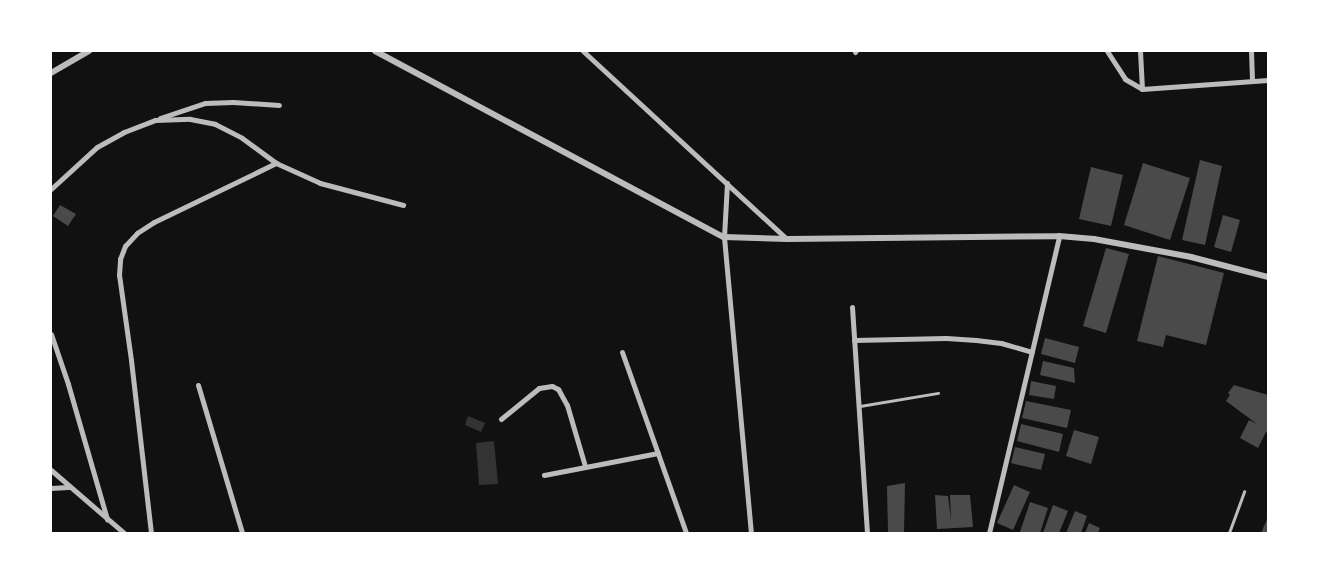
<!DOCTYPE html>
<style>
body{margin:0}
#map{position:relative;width:1319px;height:584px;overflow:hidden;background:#111;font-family:"Titillium Web",sans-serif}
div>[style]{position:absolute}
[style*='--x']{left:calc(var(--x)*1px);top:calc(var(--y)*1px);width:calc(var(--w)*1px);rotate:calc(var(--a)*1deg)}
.water>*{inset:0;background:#333}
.building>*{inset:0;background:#4a4a4a}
.service>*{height:2.5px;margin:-1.25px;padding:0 1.25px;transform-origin:1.25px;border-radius:1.25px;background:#bcbcbc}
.minor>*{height:5px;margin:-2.5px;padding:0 2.5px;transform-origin:2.5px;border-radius:2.5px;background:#bcbcbc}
.tertiary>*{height:6px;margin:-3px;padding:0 3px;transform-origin:3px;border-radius:3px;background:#bcbcbc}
span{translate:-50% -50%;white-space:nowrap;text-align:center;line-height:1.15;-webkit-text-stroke:5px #fff;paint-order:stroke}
.frame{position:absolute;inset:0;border:52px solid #fff;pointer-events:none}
</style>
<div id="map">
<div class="water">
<i style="clip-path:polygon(468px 416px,485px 423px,481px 432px,465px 425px)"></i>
<i style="clip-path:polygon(494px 441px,498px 484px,479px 485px,476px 443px)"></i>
</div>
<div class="building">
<i style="clip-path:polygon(1200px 160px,1222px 166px,1205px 245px,1182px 240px)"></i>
<i style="clip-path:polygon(1143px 163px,1190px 178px,1170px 240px,1124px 225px)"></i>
<i style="clip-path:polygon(1091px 167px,1123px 175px,1111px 226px,1079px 219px)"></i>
<i style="clip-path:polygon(60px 205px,76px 214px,68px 226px,53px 216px)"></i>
<i style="clip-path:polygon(1223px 215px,1240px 220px,1231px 252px,1214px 247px)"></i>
<i style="clip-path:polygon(1106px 248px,1129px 254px,1106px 333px,1083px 326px)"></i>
<i style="clip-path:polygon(1158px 256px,1224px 273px,1206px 345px,1166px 335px,1163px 347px,1137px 341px)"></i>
<i style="clip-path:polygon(1045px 338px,1079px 347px,1075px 363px,1041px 354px)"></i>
<i style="clip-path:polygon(1043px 361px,1074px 368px,1075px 383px,1040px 375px)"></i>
<i style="clip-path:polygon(1031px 381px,1056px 386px,1054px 399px,1029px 395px)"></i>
<i style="clip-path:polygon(1234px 385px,1268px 395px,1268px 433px,1266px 432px,1258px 448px,1240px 438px,1249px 420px,1257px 424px,1226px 401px,1230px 395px,1228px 393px)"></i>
<i style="clip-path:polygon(1026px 401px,1071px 410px,1067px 428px,1022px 418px)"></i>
<i style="clip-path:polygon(1021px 424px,1063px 434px,1059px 452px,1017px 441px)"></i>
<i style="clip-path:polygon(1074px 430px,1099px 437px,1091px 464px,1066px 456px)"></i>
<i style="clip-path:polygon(1015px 447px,1045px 454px,1041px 470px,1011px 463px)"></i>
<i style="clip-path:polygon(905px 483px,904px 533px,888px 533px,887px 486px)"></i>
<i style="clip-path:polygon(1014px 485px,1030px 492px,1013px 530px,997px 523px)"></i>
<i style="clip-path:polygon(935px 495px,948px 496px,951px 521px,950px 495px,970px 495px,973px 527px,937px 529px)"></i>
<i style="clip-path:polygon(1030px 502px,1048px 508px,1040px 533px,1020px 532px)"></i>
<i style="clip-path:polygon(1053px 505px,1068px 511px,1059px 533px,1043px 533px)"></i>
<i style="clip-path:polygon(1075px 511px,1087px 516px,1081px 533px,1066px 533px)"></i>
<i style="clip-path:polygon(1268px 517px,1268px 533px,1261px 533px)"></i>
<i style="clip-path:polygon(1089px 523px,1100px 528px,1098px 533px,1085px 533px)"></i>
</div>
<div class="service">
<i style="--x:860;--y:406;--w:79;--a:-9.5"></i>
<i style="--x:1229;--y:533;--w:44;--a:-69.9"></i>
</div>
<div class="minor">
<i style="--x:583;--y:51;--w:277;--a:42.7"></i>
<i style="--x:1107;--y:51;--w:33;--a:57"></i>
<i style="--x:1125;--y:79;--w:20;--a:30"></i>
<i style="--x:1142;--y:89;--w:126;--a:-4.1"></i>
<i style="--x:1140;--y:51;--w:38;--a:87"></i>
<i style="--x:1251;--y:51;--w:30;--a:88"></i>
<i style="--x:855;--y:52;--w:1;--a:-45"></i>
<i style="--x:160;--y:118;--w:47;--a:-18.4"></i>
<i style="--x:205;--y:103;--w:28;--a:-2"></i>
<i style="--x:233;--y:102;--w:46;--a:3.7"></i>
<i style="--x:727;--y:183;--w:54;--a:93.2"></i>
<i style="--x:724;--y:237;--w:297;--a:84.8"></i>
<i style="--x:51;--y:189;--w:62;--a:-42.4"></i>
<i style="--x:97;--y:147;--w:31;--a:-29"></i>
<i style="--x:124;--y:132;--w:33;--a:-21"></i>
<i style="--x:155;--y:120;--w:35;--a:-2"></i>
<i style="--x:190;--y:119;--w:25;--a:11"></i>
<i style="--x:215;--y:124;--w:30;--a:27"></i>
<i style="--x:242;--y:138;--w:42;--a:36.3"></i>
<i style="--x:276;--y:163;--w:48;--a:24.4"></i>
<i style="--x:320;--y:183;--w:86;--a:14.8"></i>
<i style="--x:852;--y:307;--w:226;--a:86.2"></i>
<i style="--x:51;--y:334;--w:53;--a:71.2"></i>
<i style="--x:68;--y:384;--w:141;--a:73.9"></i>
<i style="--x:854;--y:340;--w:92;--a:-1.2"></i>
<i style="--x:946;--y:338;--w:30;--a:4"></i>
<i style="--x:976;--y:340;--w:25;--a:7"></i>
<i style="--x:1001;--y:343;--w:32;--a:16"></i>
<i style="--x:622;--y:352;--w:192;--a:70.5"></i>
<i style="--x:198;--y:385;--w:154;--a:73.4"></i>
<i style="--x:501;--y:419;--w:49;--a:-39.2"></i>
<i style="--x:539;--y:388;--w:13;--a:-9"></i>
<i style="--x:552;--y:386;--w:7;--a:27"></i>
<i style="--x:558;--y:389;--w:18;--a:61"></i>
<i style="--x:567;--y:405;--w:64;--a:73.6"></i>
<i style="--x:51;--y:470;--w:96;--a:40.8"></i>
<i style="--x:544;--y:475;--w:116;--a:-10.9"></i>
<i style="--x:51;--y:488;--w:17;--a:-3"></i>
<i style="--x:151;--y:533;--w:174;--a:-96.6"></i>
<i style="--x:131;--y:360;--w:86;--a:-98"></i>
<i style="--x:119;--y:275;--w:16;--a:-86"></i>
<i style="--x:120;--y:259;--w:14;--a:-69"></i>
<i style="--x:125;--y:246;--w:18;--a:-47"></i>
<i style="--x:137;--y:233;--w:20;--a:-33"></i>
<i style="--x:154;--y:222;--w:136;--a:-25.8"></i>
<i style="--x:989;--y:533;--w:305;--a:-76.7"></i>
</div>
<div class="tertiary">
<i style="--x:375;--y:51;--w:395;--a:28.1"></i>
<i style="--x:724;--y:237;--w:63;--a:1.8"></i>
<i style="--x:787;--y:239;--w:272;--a:-0.6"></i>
<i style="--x:1059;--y:236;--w:35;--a:5"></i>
<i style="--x:1094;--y:239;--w:99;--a:10.5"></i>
<i style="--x:1191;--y:257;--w:80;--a:14.6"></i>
<i style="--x:51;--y:73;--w:44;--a:-30.1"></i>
</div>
<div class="frame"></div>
</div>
